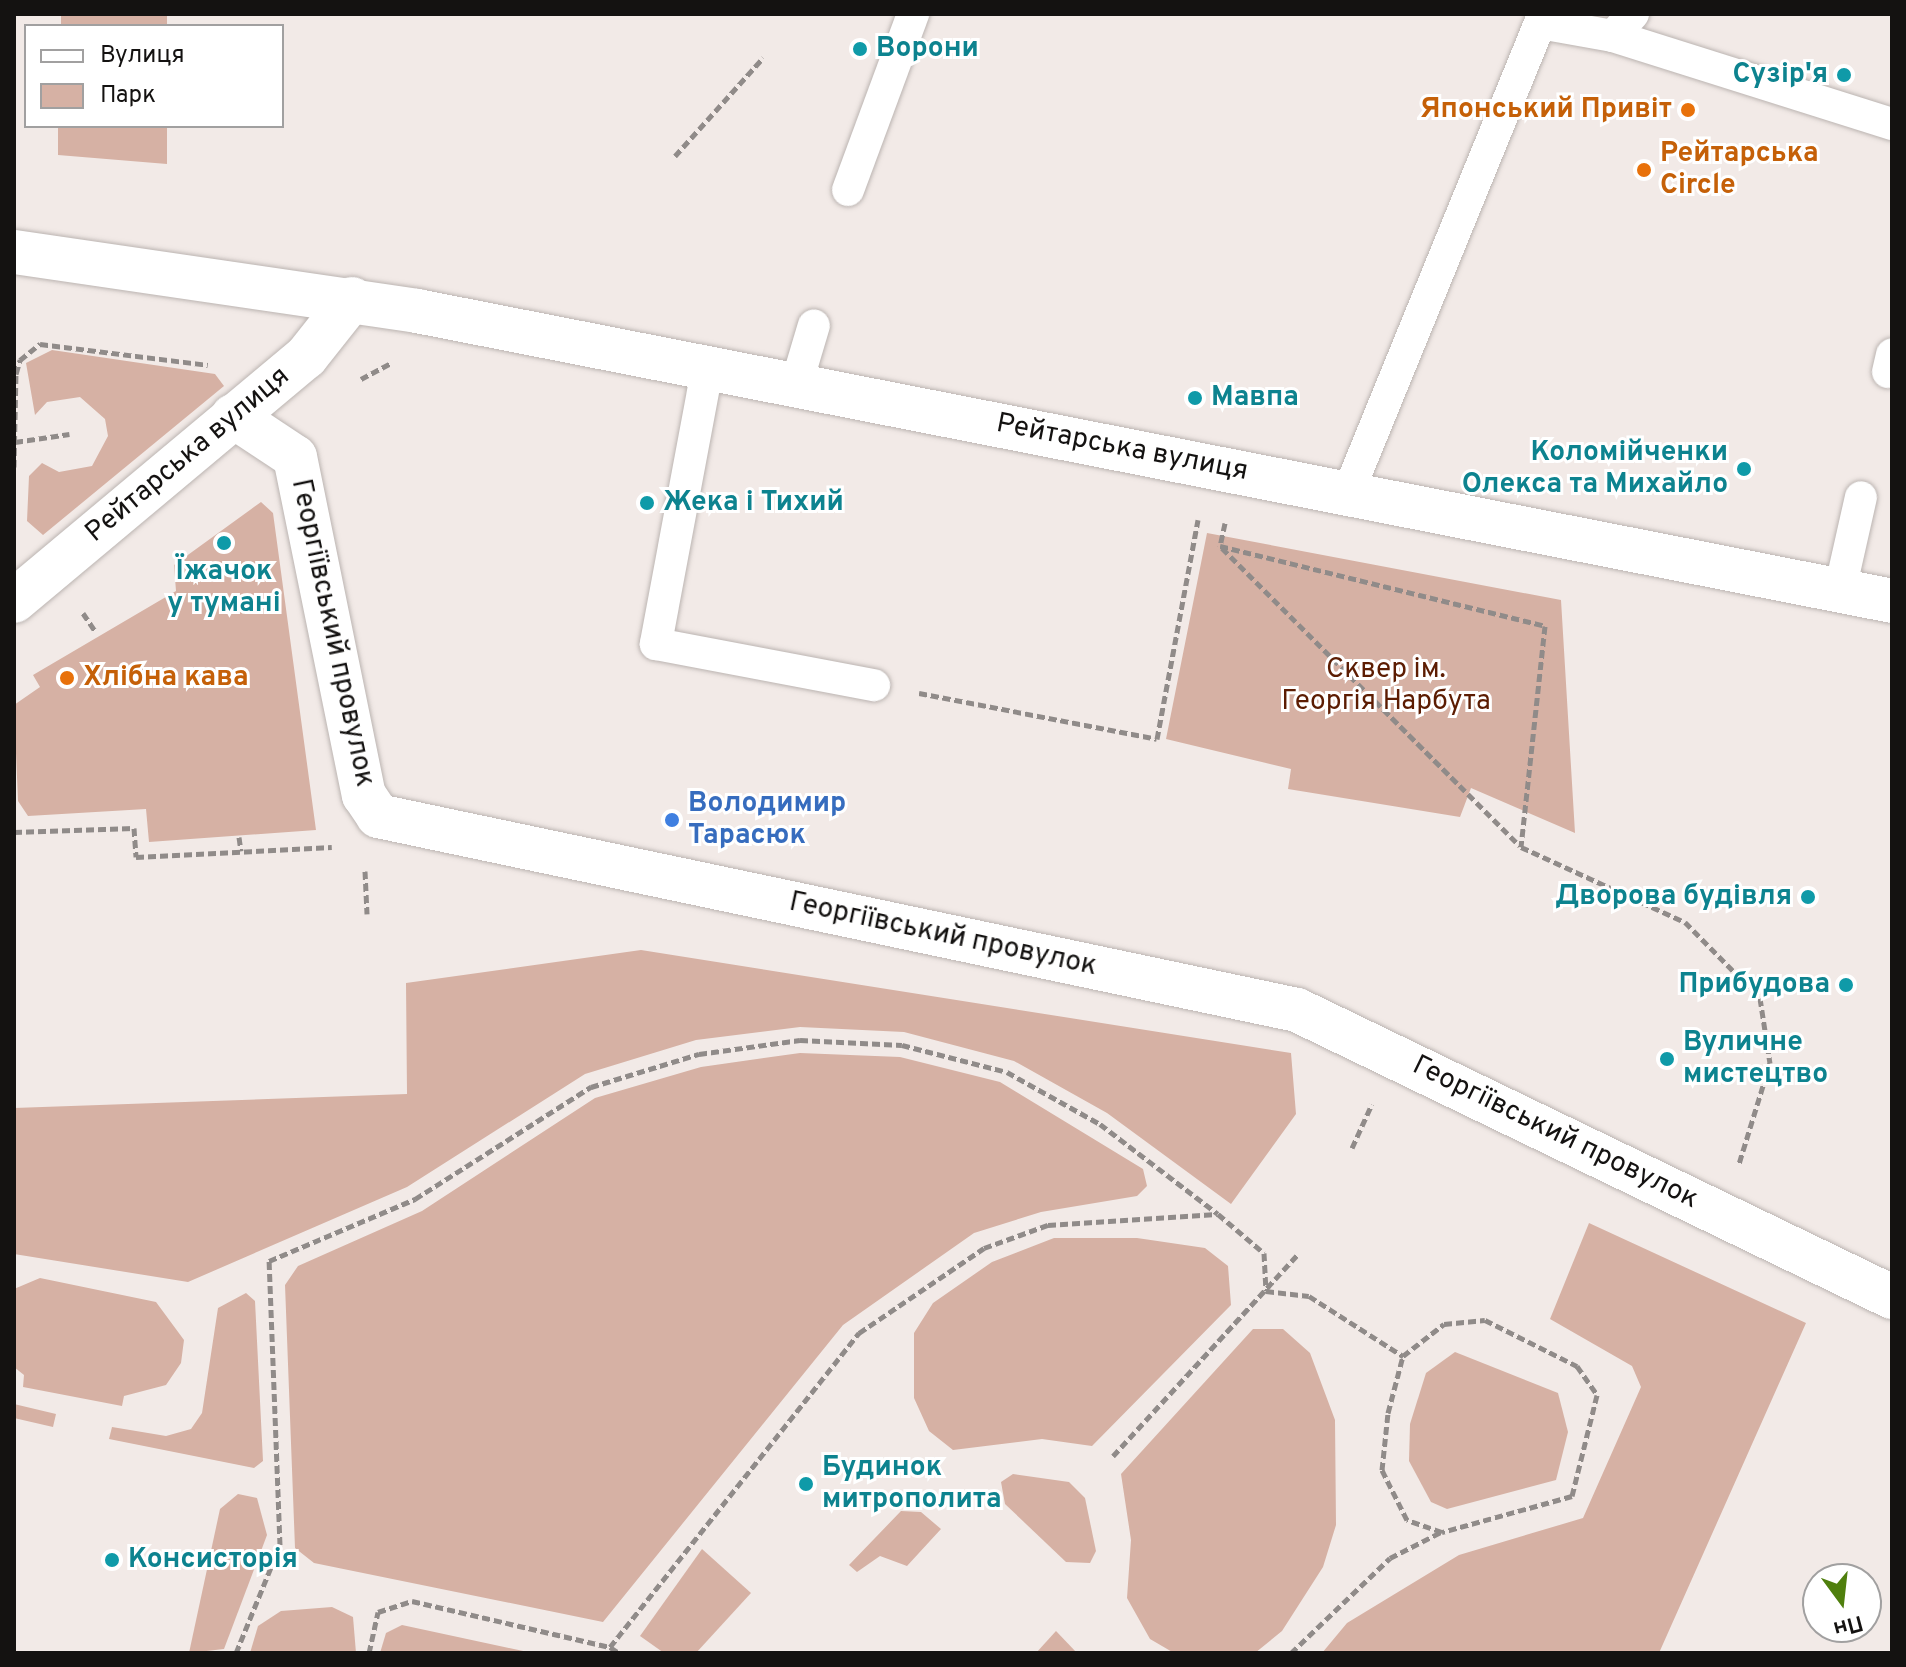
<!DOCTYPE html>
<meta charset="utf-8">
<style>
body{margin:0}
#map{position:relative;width:1906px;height:1667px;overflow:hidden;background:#f2eae7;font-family:Overpass,sans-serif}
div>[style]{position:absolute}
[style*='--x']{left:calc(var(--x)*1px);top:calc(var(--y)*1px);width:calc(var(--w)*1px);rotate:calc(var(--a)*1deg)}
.green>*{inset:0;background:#d6b1a4}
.path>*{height:5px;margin-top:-2.5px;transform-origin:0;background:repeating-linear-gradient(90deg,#908b89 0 8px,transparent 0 12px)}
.roads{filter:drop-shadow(0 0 2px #bbb4b1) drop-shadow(0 0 2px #bbb4b1)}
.service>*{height:32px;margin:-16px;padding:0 16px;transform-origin:16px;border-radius:16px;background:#fff}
.minor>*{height:44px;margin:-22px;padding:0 22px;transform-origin:22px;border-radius:22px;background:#fff}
.dots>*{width:22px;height:22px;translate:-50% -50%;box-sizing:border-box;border:4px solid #fff;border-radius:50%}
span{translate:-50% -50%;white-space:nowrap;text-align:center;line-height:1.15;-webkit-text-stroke:6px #fff;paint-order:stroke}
.culture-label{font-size:28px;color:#0d838f;font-weight:700}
.left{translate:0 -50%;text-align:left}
.right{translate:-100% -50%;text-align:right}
.food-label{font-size:28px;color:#c56008;font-weight:700}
.street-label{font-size:28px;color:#141211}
.park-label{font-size:28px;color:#5c1c02}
.shop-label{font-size:28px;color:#366cbe;font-weight:700}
.frame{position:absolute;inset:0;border:16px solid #141211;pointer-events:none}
.legend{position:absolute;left:24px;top:24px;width:260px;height:104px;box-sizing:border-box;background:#fff;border:2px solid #a1a0a0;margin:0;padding:10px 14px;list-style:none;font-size:24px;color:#141211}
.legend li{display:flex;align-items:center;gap:16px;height:40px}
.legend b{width:40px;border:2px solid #a1a0a0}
.north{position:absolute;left:1802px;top:1563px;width:80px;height:80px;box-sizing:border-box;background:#fff;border:2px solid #a1a0a0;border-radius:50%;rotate:165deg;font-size:22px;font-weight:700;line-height:32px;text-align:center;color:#141211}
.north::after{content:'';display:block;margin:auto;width:28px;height:36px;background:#4f7f0d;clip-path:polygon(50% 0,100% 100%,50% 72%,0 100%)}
</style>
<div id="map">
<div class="green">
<i style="clip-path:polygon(61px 14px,167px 14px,167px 26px,61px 26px)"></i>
<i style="clip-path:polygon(58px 126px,167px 126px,167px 164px,58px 155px)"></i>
<i style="clip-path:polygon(52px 350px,215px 374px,224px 386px,43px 535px,27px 521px,29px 476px,42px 463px,59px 472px,92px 466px,108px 436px,105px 419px,80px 397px,47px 402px,35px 415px,26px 363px)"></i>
<i style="clip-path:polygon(261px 502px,273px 513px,316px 830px,149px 842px,146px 809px,28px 816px,18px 801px,14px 705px,40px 687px,33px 675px,176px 591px,174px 565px)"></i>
<i style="clip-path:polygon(1207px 533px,1561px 600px,1575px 833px,1471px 788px,1460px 817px,1288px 789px,1291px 769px,1166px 739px)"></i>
<i style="clip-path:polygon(641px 950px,1291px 1053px,1296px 1114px,1231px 1204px,1107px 1113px,1014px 1061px,904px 1032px,800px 1027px,696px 1040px,585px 1074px,407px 1187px,188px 1282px,14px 1254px,14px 1108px,407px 1094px,406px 983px)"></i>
<i style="clip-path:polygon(800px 1053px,900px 1057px,1000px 1082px,1143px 1169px,1147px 1186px,1137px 1196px,1041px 1212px,974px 1233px,843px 1325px,603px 1622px,314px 1563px,295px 1548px,285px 1285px,298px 1266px,422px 1211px,595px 1098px,701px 1067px)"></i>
<i style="clip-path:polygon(1589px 1223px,1806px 1323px,1659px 1653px,1322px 1653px,1347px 1623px,1459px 1555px,1583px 1518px,1641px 1387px,1632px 1366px,1550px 1319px)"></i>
<i style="clip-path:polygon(1054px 1238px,1137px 1238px,1205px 1248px,1228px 1266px,1231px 1305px,1092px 1446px,1042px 1439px,953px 1450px,929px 1431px,914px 1398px,914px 1333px,933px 1303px,992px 1262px)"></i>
<i style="clip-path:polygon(40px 1278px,156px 1302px,184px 1340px,181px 1363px,166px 1385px,124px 1396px,122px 1406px,23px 1387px,24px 1375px,14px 1367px,14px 1289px)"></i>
<i style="clip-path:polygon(246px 1293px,255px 1301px,263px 1461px,254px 1468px,109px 1439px,112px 1427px,166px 1436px,191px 1429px,202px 1413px,218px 1308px)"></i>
<i style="clip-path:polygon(1253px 1329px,1283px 1329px,1310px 1353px,1335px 1420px,1336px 1525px,1323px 1567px,1282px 1631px,1255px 1653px,1174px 1653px,1150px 1639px,1127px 1598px,1131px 1540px,1121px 1474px)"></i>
<i style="clip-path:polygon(1455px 1352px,1558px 1393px,1568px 1432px,1556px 1480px,1447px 1509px,1431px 1502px,1409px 1461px,1410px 1424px,1426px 1373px)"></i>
<i style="clip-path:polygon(14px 1404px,56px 1414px,53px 1427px,14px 1418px)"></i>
<i style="clip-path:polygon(1013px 1474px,1069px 1482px,1085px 1498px,1096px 1551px,1090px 1563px,1066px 1562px,1005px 1504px,1001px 1482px)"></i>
<i style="clip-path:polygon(238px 1494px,257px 1498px,267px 1535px,224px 1649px,189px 1653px,220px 1509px)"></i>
<i style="clip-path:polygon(901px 1511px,921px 1512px,941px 1529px,907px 1566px,880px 1556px,857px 1572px,849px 1565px)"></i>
<i style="clip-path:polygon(702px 1549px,751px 1593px,696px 1653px,664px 1653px,640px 1636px)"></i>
<i style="clip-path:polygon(332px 1607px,353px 1617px,356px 1653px,250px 1653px,258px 1626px,281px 1611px)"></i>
<i style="clip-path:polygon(402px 1625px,528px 1652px,531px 1653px,380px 1653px,386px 1633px)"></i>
<i style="clip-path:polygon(1056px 1631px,1077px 1653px,1036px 1653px)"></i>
</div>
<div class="path">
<i style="--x:675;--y:156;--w:132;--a:-48.1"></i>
<i style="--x:361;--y:379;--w:34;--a:-28"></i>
<i style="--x:15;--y:442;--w:55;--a:-8.4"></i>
<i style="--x:14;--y:467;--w:93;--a:-88.8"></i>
<i style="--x:16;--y:374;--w:15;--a:-74"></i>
<i style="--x:20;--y:360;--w:26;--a:-39"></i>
<i style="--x:40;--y:344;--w:169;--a:7.1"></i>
<i style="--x:1225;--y:523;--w:24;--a:102"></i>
<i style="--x:1220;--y:546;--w:335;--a:13.8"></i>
<i style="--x:1545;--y:626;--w:222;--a:96.2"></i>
<i style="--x:1521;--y:847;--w:180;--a:24.6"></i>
<i style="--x:1685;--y:922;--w:107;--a:45.4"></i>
<i style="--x:1760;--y:998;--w:66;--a:81.3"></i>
<i style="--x:1770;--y:1063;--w:106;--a:107.1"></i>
<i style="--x:1222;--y:548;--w:421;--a:45"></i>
<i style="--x:83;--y:613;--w:23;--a:56"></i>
<i style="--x:919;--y:693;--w:242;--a:10.9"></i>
<i style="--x:1157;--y:739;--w:223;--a:-79.4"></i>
<i style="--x:14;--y:832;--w:120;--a:-1.9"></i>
<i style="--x:134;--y:828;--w:29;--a:86"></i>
<i style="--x:136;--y:857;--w:196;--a:-2.9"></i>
<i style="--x:239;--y:837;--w:14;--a:82"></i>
<i style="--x:365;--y:871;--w:43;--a:87.3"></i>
<i style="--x:1352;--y:1148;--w:48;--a:-65.6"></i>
<i style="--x:1485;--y:1320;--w:103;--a:26.6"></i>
<i style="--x:1577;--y:1366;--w:35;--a:55"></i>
<i style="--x:1597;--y:1395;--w:104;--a:103.9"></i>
<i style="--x:1572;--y:1496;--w:135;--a:164.5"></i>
<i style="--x:1442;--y:1532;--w:37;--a:-161"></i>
<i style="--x:1407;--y:1520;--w:56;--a:-116.6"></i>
<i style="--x:1382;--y:1470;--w:57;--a:-84"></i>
<i style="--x:1388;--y:1413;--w:59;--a:-75.3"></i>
<i style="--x:1403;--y:1356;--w:52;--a:-38"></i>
<i style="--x:1444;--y:1324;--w:41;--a:-5.6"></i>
<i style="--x:1113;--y:1456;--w:275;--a:-47.5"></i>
<i style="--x:610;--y:1647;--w:11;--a:34"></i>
<i style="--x:236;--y:1653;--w:117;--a:-67.8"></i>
<i style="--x:280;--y:1545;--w:284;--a:-92.2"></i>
<i style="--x:269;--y:1261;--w:159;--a:-23"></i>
<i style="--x:415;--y:1199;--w:209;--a:-32.5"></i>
<i style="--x:591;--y:1087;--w:113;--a:-17"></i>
<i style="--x:699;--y:1054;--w:102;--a:-7.9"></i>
<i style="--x:800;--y:1040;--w:102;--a:2.8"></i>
<i style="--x:902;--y:1045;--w:108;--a:14.4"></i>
<i style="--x:1007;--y:1072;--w:107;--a:29.2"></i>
<i style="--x:1100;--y:1124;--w:148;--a:37.3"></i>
<i style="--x:1218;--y:1214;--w:60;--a:40.3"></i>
<i style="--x:1264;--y:1253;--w:38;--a:87"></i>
<i style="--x:1266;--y:1291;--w:43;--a:6.6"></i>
<i style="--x:1309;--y:1296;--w:112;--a:32.6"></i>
<i style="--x:369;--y:1653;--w:42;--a:-77.6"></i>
<i style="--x:378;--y:1612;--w:36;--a:-18"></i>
<i style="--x:412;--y:1601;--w:203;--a:13.1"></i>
<i style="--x:610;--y:1647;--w:401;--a:-51.6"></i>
<i style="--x:859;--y:1333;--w:151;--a:-34.2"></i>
<i style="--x:984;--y:1248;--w:68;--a:-19.8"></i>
<i style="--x:1048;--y:1225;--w:169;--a:-3.7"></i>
<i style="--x:1291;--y:1653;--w:137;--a:-43.8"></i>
<i style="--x:1390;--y:1558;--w:57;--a:-27"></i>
</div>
<div class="roads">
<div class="service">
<i style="--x:1613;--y:36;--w:293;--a:17.5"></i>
<i style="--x:848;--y:190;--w:188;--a:-69.7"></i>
<i style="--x:708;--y:365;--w:284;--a:100.6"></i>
<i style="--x:656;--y:644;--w:222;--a:10.7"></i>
<i style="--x:1888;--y:372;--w:18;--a:-77"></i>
<i style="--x:797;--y:382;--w:59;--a:-73.4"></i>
<i style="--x:1348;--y:493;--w:508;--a:-67.78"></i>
<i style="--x:1540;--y:23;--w:74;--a:10.1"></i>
<i style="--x:1613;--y:36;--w:30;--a:-48"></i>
<i style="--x:1840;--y:590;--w:95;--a:-77.3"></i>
</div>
<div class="minor">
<i style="--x:14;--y:252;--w:407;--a:8.3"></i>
<i style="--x:417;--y:311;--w:1503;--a:11.12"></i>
<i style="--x:233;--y:416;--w:74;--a:33.5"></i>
<i style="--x:295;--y:457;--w:345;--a:78.5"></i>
<i style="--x:364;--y:795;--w:25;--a:56"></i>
<i style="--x:378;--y:816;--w:939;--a:11.92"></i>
<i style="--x:1297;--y:1010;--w:661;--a:25.75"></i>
<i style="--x:14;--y:601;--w:381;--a:-39.9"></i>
<i style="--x:306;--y:357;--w:74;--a:-51.6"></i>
</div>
</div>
<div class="dots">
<i style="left:860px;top:49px;background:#0f9aa8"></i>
<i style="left:1844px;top:75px;background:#0f9aa8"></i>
<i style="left:1688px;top:110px;background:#e8710a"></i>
<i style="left:1644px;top:170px;background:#e8710a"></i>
<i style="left:1195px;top:398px;background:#0f9aa8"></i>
<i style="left:1744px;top:469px;background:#0f9aa8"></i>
<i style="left:647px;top:503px;background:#0f9aa8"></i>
<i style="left:224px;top:543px;background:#0f9aa8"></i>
<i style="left:67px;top:678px;background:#e8710a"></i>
<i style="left:672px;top:820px;background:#3f7fe0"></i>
<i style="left:1808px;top:897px;background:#0f9aa8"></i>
<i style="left:1846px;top:985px;background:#0f9aa8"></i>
<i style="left:1667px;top:1059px;background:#0f9aa8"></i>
<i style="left:806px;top:1484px;background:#0f9aa8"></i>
<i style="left:112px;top:1560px;background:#0f9aa8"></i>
</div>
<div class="culture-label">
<span class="left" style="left:876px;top:49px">Ворони</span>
<span class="right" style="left:1828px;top:75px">Сузір'я</span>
<span class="left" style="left:1211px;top:398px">Мавпа</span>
<span class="right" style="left:1728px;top:469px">Коломійченки<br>Олекса та Михайло</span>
<span class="left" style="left:663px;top:503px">Жека і Тихий</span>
<span style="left:224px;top:588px">Їжачок<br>у тумані</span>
<span class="right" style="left:1792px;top:897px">Дворова будівля</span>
<span class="right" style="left:1830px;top:985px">Прибудова</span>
<span class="left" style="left:1683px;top:1059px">Вуличне<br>мистецтво</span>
<span class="left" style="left:822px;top:1484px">Будинок<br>митрополита</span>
<span class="left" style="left:128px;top:1560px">Консисторія</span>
</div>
<div class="food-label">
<span class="right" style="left:1672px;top:110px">Японський Привіт</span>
<span class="left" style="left:1660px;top:170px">Рейтарська<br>Circle</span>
<span class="left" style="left:83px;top:678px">Хлібна кава</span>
</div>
<div class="street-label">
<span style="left:1122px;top:448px;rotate:11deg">Рейтарська вулиця</span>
<span style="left:188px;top:455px;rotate:-40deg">Рейтарська вулиця</span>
<span style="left:332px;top:633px;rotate:78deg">Георгіївський провулок</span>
<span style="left:943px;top:935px;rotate:12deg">Георгіївський провулок</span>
<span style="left:1555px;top:1133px;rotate:26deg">Георгіївський провулок</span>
</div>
<div class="park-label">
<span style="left:1386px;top:686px">Сквер ім.<br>Георгія Нарбута</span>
</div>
<div class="shop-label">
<span class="left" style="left:688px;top:820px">Володимир<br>Тарасюк</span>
</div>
<div class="frame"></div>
<ul class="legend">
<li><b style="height:10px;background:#fff"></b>Вулиця</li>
<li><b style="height:22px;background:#d6b1a4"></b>Парк</li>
</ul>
<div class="north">Пн</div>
</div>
